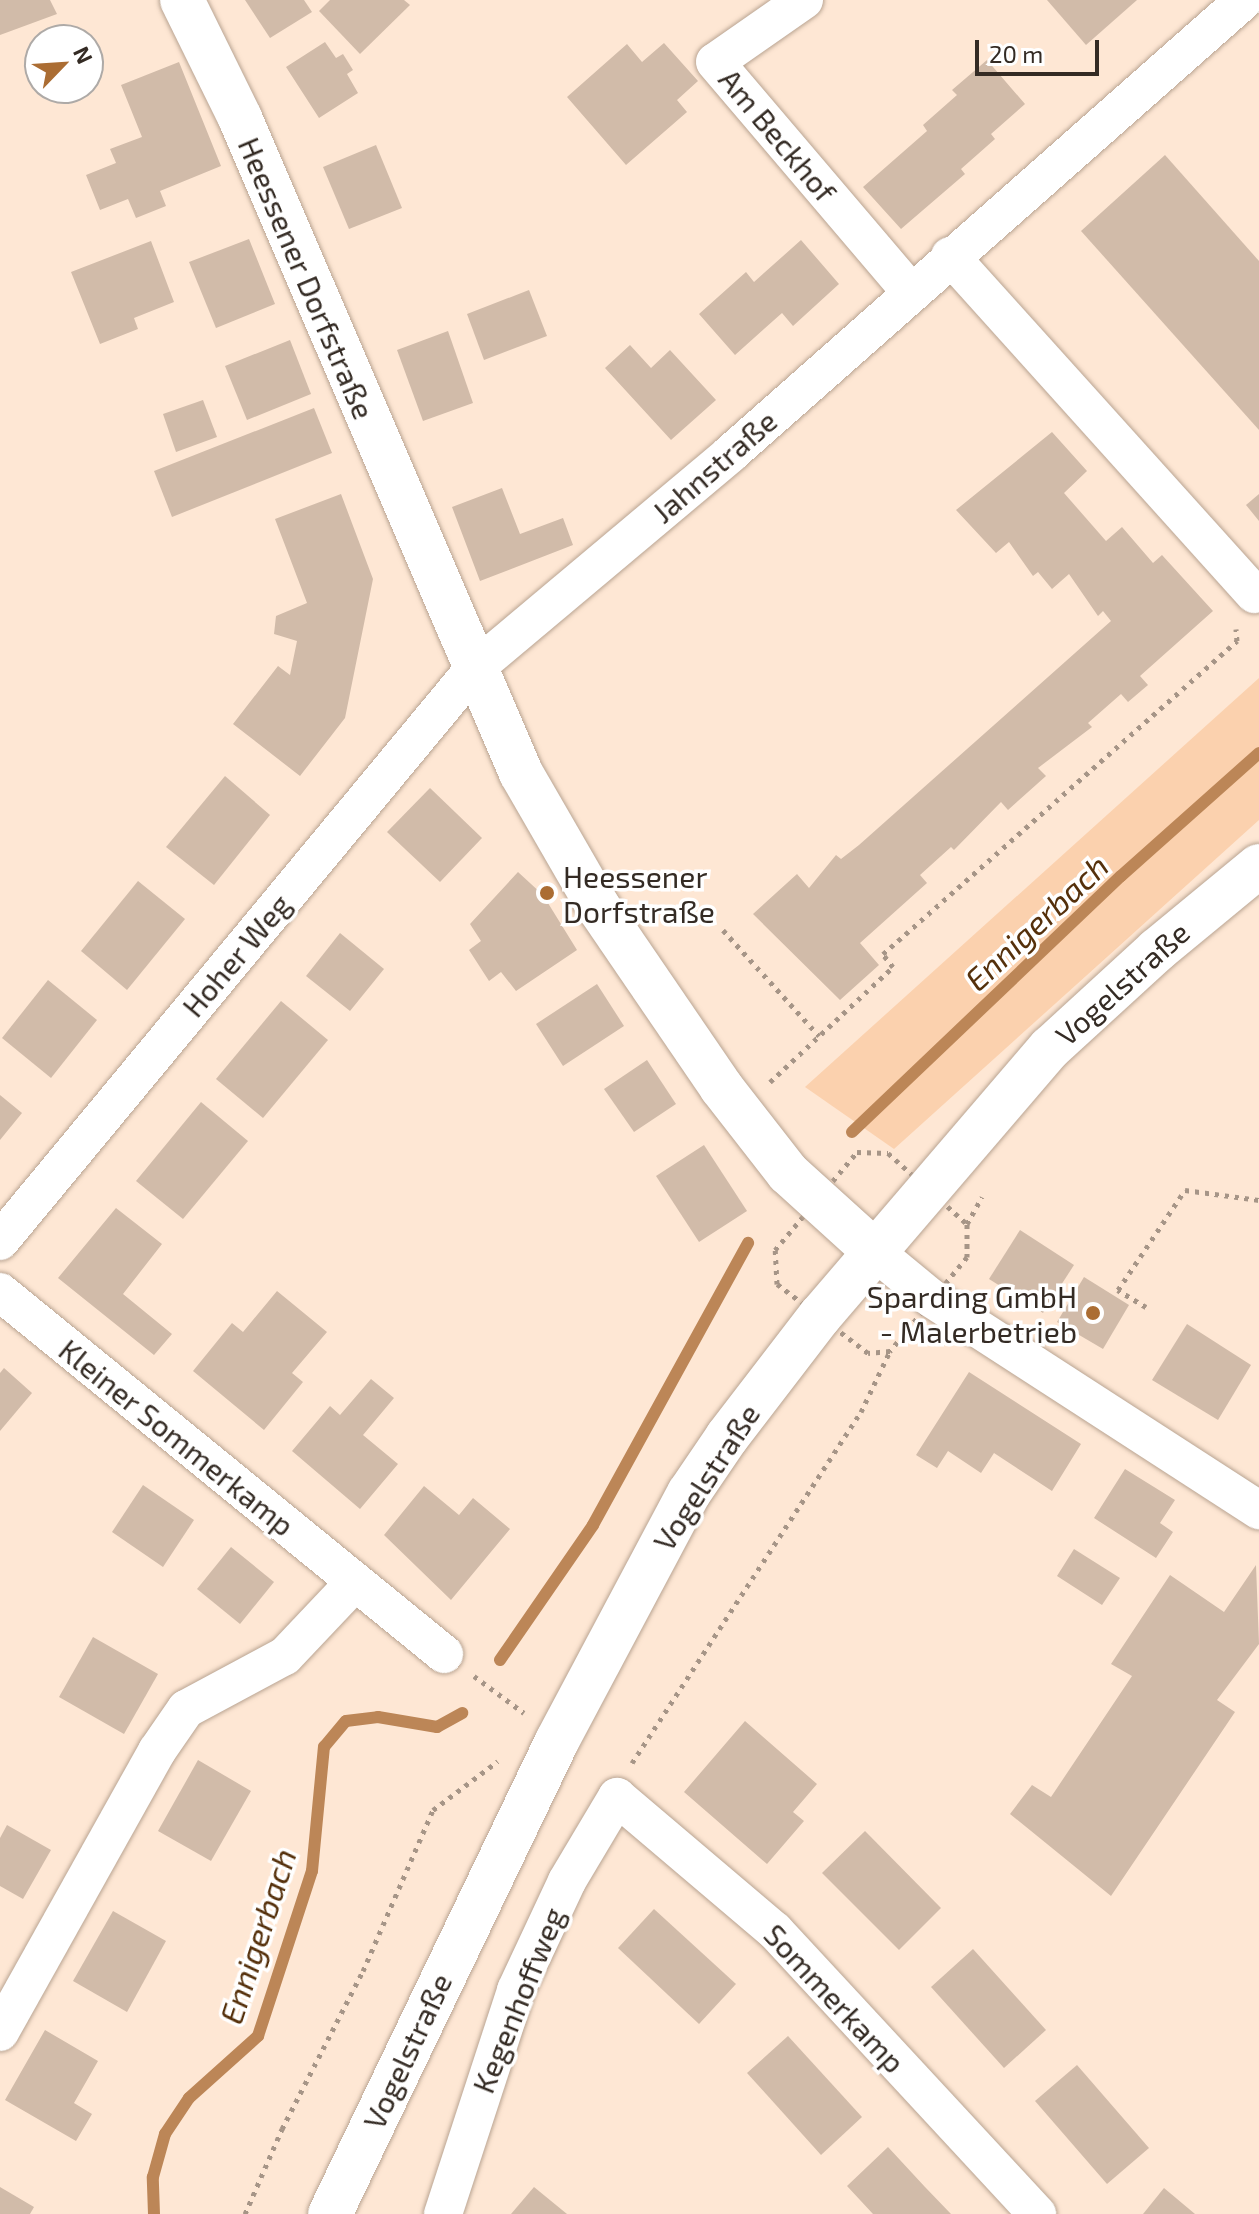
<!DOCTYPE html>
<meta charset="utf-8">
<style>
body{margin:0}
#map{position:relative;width:1259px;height:2214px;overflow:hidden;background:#fee7d4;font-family:"Exo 2",sans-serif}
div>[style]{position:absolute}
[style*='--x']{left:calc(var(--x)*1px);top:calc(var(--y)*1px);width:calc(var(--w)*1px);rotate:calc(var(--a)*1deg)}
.green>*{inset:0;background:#fbd1ae}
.stream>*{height:12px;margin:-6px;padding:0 6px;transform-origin:6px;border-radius:6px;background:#bc8657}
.building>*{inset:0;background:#d1bba9}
.path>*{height:5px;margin-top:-2.5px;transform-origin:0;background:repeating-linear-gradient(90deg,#a69587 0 4px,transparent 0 10px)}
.roads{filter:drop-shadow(0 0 2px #b9a492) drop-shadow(0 0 2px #b9a492)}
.street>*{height:38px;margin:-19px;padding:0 19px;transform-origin:19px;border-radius:19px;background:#fff}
.secondary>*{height:44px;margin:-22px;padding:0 22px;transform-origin:22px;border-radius:22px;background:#fff}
.dots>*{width:22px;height:22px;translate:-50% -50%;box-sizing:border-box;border:4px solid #fff;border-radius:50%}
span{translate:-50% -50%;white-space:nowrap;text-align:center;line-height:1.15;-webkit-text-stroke:7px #fff;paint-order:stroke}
.street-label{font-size:30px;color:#342b24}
.poi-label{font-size:30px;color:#342b24}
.left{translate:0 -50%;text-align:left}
.right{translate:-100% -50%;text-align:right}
.water-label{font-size:32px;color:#55300b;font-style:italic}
.north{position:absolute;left:24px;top:24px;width:80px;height:80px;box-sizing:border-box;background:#fff;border:2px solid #aeaaa7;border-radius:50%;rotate:65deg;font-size:22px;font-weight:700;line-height:32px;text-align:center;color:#342b24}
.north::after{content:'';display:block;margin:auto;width:28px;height:36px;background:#ab6d33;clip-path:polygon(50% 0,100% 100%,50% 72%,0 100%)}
.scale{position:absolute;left:975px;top:40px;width:124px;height:36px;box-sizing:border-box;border:4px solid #342b24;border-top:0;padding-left:10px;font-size:24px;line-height:28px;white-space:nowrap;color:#342b24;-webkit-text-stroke:6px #fff;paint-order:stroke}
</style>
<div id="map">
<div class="green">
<i style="clip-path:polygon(1259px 678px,1259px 820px,894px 1149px,805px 1087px)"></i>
</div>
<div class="stream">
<i style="--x:852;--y:1132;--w:371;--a:-43.6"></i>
<i style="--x:1121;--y:876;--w:185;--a:-41.7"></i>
<i style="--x:500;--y:1660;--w:164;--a:-55.4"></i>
<i style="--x:593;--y:1525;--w:322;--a:-61.2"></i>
<i style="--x:154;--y:2214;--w:37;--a:-92"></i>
<i style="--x:153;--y:2177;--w:45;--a:-74.4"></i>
<i style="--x:165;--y:2134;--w:43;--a:-56.3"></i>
<i style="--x:189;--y:2098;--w:93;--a:-41.9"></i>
<i style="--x:258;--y:2036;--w:174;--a:-71.9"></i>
<i style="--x:312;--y:1871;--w:125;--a:-84.5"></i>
<i style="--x:324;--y:1747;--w:34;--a:-50"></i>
<i style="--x:346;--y:1721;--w:32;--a:-7"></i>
<i style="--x:378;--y:1717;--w:60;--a:9.6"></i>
<i style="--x:437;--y:1727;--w:29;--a:-29"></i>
</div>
<div class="building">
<i style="clip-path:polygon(0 0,50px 0,57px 14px,0 35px)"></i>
<i style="clip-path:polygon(245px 0,304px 0,312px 12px,270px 38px)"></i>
<i style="clip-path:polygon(330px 0,404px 0,410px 5px,360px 54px,319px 11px)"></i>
<i style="clip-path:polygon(1047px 0,1137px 0,1086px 45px)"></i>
<i style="clip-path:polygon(325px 42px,336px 58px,343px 54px,353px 70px,347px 74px,358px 93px,319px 118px,286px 67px)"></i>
<i style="clip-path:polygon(664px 43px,698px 81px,677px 100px,687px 112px,626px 165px,567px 97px,627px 44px,642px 62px)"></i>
<i style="clip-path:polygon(987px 60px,1025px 104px,991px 134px,995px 139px,961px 169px,965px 174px,901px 229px,863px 187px,927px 131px,923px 125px,957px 95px,952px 90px)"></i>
<i style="clip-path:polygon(179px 62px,221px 166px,160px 191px,166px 206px,136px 218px,128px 199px,100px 210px,86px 175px,116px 163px,110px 149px,142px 137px,121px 85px)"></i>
<i style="clip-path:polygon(376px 145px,402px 208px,349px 229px,323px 167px)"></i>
<i style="clip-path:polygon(1165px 155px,1259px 261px,1259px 430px,1081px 231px)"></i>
<i style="clip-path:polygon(249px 239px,275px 304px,216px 328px,189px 262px)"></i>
<i style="clip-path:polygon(801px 240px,839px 284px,793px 326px,782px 313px,735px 355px,699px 314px,746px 272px,754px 282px)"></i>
<i style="clip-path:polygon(151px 241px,174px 302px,134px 318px,138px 329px,100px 344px,71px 272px)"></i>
<i style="clip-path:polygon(529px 290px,547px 336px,484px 360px,467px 314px)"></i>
<i style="clip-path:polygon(448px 331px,473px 403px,423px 421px,397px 350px)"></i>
<i style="clip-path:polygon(290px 340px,311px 394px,247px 420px,225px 366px)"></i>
<i style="clip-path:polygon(630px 345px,651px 368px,670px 350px,716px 400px,671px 440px,605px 368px)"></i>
<i style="clip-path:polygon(203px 400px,217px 437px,176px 452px,163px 414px)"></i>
<i style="clip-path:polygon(314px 408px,332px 453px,172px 517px,154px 471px)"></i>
<i style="clip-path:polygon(1052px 432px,1087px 471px,1064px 493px,1106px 541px,1122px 527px,1153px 563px,1162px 555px,1213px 611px,1140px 676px,1148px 685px,1128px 702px,1121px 694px,1088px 723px,1092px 727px,1038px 768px,1046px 776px,1008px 810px,1001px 802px,954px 850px,951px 847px,920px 875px,927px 883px,860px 943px,879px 965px,840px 1000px,753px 914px,797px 874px,809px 888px,836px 855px,841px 859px,859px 845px,1111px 621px,1103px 611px,1098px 616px,1069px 574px,1052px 589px,1038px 572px,1033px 576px,1009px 542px,996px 553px,956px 510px)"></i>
<i style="clip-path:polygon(502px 488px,520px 534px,563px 518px,573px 545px,480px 581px,452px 507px)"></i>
<i style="clip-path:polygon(341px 494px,373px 579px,345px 718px,300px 776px,233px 724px,278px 666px,290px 675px,297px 641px,274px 634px,276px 616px,307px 603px,275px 519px)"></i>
<i style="clip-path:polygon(1259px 494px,1259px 521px,1246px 505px)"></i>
<i style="clip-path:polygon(225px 776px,270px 815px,214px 885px,166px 847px)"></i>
<i style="clip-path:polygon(430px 788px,482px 838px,440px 882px,387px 832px)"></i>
<i style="clip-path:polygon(518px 872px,543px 895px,577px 950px,516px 991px,501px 972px,489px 981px,469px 950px,481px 941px,470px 924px)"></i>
<i style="clip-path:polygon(138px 881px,185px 919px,127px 990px,81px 951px)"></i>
<i style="clip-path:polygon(340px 933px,384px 969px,350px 1011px,306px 976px)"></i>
<i style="clip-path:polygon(48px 980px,97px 1020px,51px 1078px,2px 1038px)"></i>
<i style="clip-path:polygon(597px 984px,624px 1026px,563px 1066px,536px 1024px)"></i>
<i style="clip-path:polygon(281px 1001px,328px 1040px,263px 1118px,216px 1079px)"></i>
<i style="clip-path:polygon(647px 1060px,676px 1104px,634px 1132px,604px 1089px)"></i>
<i style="clip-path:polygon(0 1095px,22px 1113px,0 1140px)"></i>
<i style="clip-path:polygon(201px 1102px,248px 1141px,183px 1219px,136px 1181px)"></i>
<i style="clip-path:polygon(704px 1145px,747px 1211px,699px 1242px,656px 1176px)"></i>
<i style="clip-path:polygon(116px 1208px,162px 1244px,123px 1294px,172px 1334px,154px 1355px,58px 1278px)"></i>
<i style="clip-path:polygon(1020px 1230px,1074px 1265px,1043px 1313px,989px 1279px)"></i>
<i style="clip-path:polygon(1084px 1277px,1129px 1305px,1103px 1349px,1057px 1322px)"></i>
<i style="clip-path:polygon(277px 1291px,327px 1332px,292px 1373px,303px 1382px,264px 1430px,193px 1371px,232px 1323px,243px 1332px)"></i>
<i style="clip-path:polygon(1187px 1324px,1251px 1365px,1218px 1420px,1152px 1380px)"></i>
<i style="clip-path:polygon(4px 1368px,32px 1393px,0 1431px,0 1373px)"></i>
<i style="clip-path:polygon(969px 1372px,1081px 1444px,1052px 1491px,994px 1453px,981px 1473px,948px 1451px,937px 1468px,916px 1455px)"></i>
<i style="clip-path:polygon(371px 1379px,394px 1398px,363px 1435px,398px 1464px,360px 1509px,292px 1451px,330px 1406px,340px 1415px)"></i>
<i style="clip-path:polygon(1125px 1469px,1175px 1500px,1160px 1523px,1173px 1532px,1156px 1558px,1094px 1518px)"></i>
<i style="clip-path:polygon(143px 1485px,194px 1520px,163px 1567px,112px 1532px)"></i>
<i style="clip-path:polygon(424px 1486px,459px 1515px,473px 1498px,510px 1529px,451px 1600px,384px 1535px)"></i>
<i style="clip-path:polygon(231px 1547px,274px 1582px,240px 1624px,197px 1589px)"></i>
<i style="clip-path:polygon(1074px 1549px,1120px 1578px,1102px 1605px,1057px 1576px)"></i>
<i style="clip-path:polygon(1256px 1565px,1259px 1644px,1217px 1700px,1235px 1712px,1111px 1896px,1010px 1814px,1032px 1785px,1051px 1797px,1132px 1676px,1111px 1664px,1170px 1575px,1224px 1612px)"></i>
<i style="clip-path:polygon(93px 1637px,158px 1674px,124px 1734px,59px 1697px)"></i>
<i style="clip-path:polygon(745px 1721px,817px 1784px,793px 1812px,804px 1821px,767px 1864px,684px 1792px)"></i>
<i style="clip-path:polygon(198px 1760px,251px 1791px,211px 1861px,158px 1831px)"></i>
<i style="clip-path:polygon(7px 1825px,51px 1850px,23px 1899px,0 1886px,0 1838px)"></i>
<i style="clip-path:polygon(865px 1831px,941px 1908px,899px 1950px,822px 1873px)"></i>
<i style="clip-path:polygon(654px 1909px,736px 1984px,699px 2024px,618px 1948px)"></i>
<i style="clip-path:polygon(113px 1911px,166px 1941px,127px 2012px,73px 1981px)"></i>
<i style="clip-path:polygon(973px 1949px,1046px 2030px,1004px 2068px,931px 1987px)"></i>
<i style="clip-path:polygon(45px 2030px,98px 2061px,74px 2103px,92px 2114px,76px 2141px,5px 2100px)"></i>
<i style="clip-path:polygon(788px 2036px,862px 2117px,821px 2155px,747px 2073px)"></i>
<i style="clip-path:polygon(1077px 2065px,1149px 2148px,1107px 2184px,1035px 2101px)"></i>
<i style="clip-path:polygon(888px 2147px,925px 2187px,951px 2214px,873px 2214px,847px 2186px)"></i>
<i style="clip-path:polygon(0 2187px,34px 2207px,30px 2214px,0 2214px)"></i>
<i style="clip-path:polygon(534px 2187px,567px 2214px,511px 2214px)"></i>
<i style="clip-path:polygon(1164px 2188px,1195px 2214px,1143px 2214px)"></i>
</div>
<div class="path">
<i style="--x:723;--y:930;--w:143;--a:47.8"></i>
<i style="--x:770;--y:1082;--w:168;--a:-43.1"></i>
<i style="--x:893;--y:967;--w:16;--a:-128"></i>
<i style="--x:883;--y:954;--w:473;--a:-41.5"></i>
<i style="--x:1237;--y:641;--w:12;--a:-95"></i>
<i style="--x:857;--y:1152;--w:31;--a:2"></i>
<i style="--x:888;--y:1153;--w:106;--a:41.9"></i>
<i style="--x:967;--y:1224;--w:33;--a:90"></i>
<i style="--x:967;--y:1257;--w:122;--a:129.3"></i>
<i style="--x:890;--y:1351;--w:22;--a:175"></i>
<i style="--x:868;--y:1353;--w:114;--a:-142.8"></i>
<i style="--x:777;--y:1284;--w:34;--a:-93"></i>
<i style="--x:775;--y:1250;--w:128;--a:-50.1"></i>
<i style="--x:967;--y:1224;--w:31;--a:-61"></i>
<i style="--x:1146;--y:1307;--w:33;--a:-149"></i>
<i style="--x:1118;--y:1290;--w:120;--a:-56.2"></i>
<i style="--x:1185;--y:1190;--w:75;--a:7.7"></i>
<i style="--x:474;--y:1676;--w:62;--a:36.5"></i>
<i style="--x:632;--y:1763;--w:419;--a:-56.9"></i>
<i style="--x:861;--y:1412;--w:68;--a:-64.6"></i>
<i style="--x:245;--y:2214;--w:93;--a:-66.5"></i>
<i style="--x:282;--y:2129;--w:178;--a:-62.9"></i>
<i style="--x:363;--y:1971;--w:176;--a:-66.5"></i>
<i style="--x:433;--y:1810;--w:81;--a:-37"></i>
</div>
<div class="roads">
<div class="street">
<i style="--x:804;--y:0;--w:108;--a:145.1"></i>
<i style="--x:715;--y:62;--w:301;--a:49.6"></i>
<i style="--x:950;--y:256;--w:455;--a:48"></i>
<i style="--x:0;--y:1241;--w:741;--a:-50.36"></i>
<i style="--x:473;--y:670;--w:336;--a:-40"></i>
<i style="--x:730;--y:454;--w:686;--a:-41.45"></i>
<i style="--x:874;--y:1251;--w:74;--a:39.5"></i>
<i style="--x:931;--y:1298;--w:391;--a:32.9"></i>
<i style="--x:0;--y:1292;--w:573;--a:39.19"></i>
<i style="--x:0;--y:2032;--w:322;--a:-60.8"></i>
<i style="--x:157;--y:1751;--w:51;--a:-55.4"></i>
<i style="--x:186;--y:1709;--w:112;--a:-28.2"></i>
<i style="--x:285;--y:1656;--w:100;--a:-46.6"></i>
<i style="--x:443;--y:2214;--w:236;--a:-71.9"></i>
<i style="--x:516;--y:1990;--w:120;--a:-64.9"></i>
<i style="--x:567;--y:1881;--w:98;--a:-59.2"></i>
<i style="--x:617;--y:1797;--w:207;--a:40.3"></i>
<i style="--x:775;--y:1931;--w:386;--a:47.2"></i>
</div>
<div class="secondary">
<i style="--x:182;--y:0;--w:131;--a:63.8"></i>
<i style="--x:240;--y:118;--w:713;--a:66.78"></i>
<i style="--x:521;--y:773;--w:156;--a:60"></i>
<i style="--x:599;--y:908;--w:217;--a:55.7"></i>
<i style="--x:721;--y:1087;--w:109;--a:52.1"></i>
<i style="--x:788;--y:1173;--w:116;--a:42.2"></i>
<i style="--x:330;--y:2214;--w:525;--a:-64.36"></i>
<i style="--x:557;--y:1741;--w:281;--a:-62"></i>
<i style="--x:689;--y:1493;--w:68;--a:-55.8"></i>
<i style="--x:727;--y:1437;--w:153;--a:-52.5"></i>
<i style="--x:820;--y:1316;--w:353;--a:-49.4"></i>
<i style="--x:1050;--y:1048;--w:145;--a:-42.5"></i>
<i style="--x:1157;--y:950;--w:132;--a:-39.5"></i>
</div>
</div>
<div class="dots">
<i style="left:547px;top:893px;background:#ab6d33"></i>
<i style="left:1093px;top:1313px;background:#ab6d33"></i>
</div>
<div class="street-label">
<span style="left:778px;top:135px;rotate:50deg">Am Beckhof</span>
<span style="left:307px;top:278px;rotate:67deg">Heessener Dorfstraße</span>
<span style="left:714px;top:466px;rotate:-41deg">Jahnstraße</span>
<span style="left:236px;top:955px;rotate:-50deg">Hoher Weg</span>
<span style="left:1122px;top:983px;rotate:-42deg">Vogelstraße</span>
<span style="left:177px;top:1437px;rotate:39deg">Kleiner Sommerkamp</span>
<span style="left:706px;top:1477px;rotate:-57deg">Vogelstraße</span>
<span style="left:835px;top:1998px;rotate:47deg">Sommerkamp</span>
<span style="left:518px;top:2000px;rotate:-68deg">Kegenhoffweg</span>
<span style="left:407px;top:2051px;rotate:-65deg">Vogelstraße</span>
</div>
<div class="poi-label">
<span class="left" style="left:563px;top:893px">Heessener<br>Dorfstraße</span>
<span class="right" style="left:1077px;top:1313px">Sparding GmbH<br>- Malerbetrieb</span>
</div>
<div class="water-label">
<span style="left:1036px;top:922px;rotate:-43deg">Ennigerbach</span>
<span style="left:257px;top:1936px;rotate:-72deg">Ennigerbach</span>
</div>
<div class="north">N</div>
<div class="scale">20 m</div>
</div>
